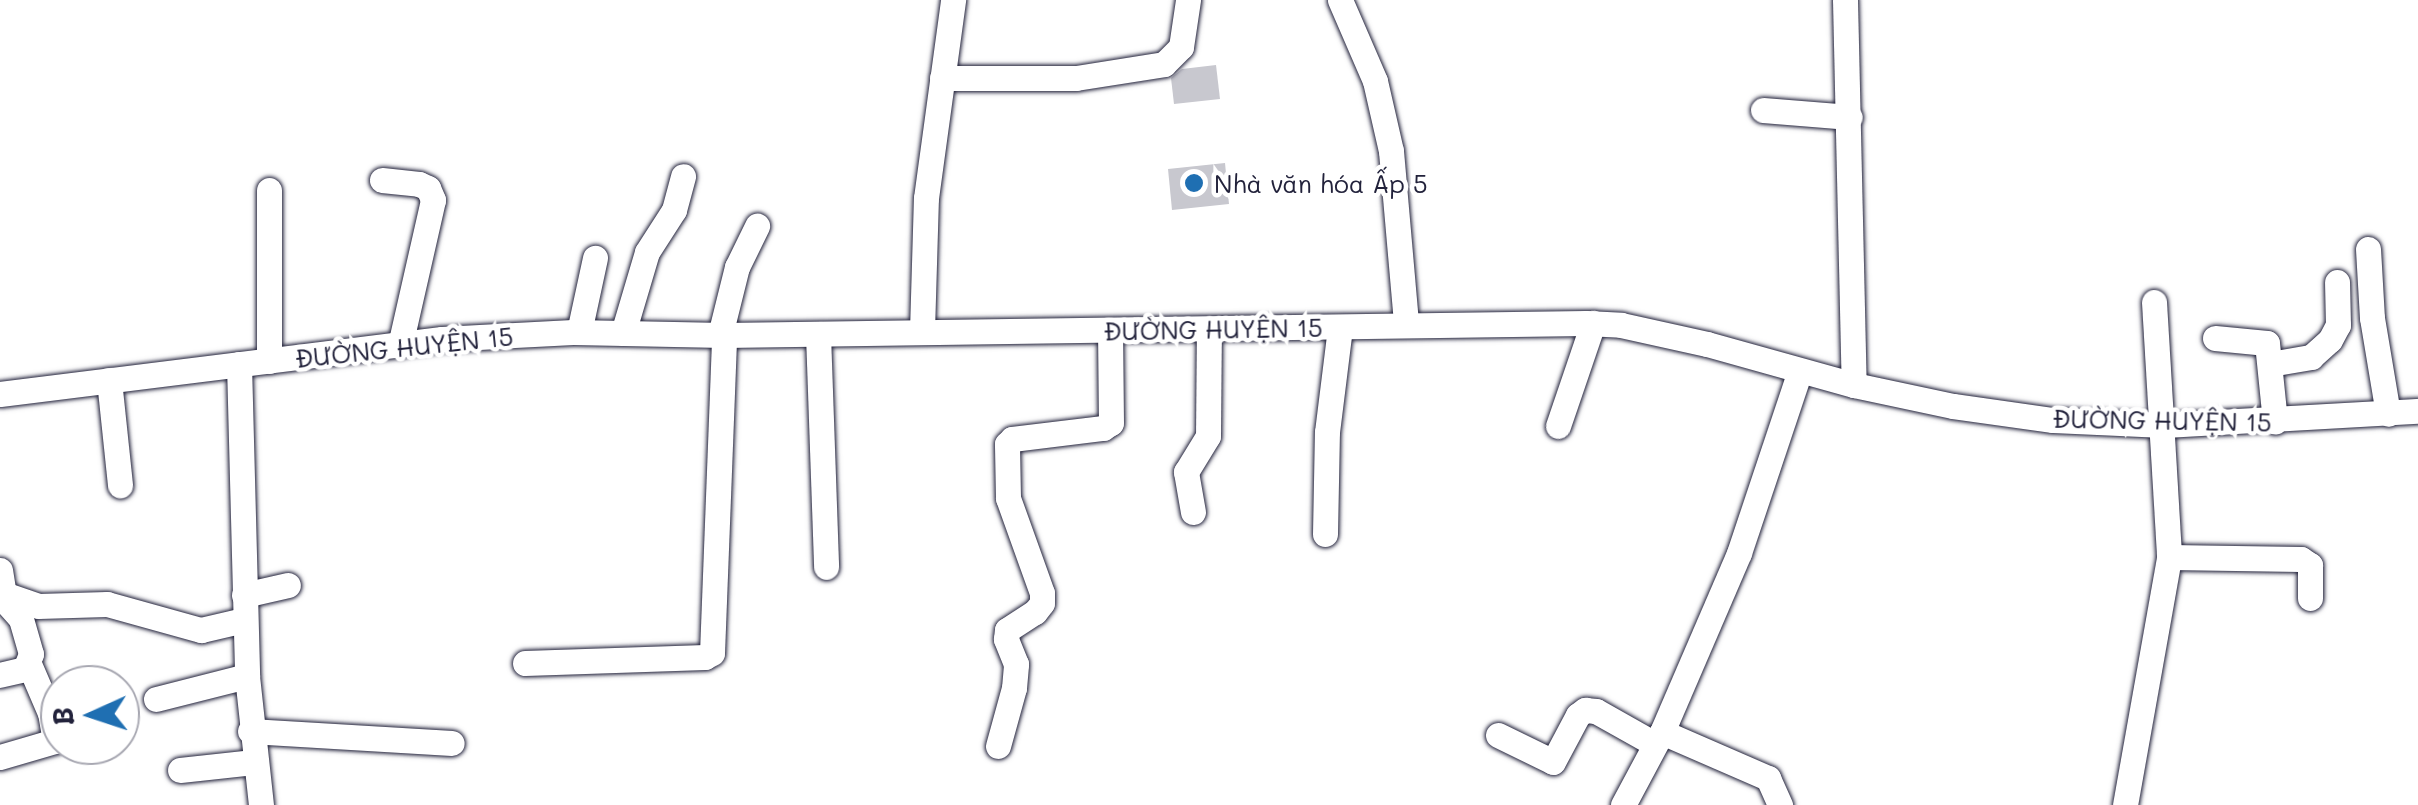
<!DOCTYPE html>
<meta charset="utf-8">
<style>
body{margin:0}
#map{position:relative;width:2418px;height:805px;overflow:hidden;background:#fff;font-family:Mali,sans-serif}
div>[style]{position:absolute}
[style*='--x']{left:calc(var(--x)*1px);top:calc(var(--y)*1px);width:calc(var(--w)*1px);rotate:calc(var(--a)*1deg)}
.building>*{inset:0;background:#c8c8cf}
.roads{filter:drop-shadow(0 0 2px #22223b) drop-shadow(0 0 2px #22223b)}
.minor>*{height:25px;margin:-12.5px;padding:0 12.5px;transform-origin:12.5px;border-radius:12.5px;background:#fff}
.dots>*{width:28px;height:28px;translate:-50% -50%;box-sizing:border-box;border:5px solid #fff;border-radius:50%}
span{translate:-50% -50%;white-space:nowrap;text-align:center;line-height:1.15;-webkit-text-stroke:9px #fff;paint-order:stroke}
.poi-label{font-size:25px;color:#22223b}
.left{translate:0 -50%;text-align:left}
.street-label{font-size:25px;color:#22223b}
.north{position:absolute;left:40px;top:665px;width:100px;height:100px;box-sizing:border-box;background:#fff;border:2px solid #a7a7b1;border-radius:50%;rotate:267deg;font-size:28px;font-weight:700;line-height:40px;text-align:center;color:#22223b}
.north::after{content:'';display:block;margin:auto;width:35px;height:45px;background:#1f6fb2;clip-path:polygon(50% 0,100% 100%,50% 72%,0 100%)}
</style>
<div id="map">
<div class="building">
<i style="clip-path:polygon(1216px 65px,1220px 99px,1174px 104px,1171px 78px,1182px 69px)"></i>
<i style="clip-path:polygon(1225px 163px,1229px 204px,1172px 210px,1168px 169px)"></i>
</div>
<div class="roads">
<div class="minor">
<i style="--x:1340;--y:0;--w:88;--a:66.6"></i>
<i style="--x:1375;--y:81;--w:72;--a:77.1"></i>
<i style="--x:1391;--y:151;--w:174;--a:85"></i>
<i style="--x:1845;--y:0;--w:385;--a:88.7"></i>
<i style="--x:942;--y:78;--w:134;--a:0"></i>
<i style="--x:1076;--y:78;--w:89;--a:-9"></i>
<i style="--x:1164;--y:64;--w:24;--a:-45"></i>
<i style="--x:1181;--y:47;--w:48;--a:-81.5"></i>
<i style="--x:1763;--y:110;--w:87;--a:4.6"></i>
<i style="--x:382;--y:180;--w:37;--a:6"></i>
<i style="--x:419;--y:184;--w:10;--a:24"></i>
<i style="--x:428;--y:188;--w:13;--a:67"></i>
<i style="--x:433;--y:200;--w:149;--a:102.8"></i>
<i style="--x:2368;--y:249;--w:69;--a:86.7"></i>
<i style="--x:2372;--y:318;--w:97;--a:80.5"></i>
<i style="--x:2154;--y:302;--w:255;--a:86.6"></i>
<i style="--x:2169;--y:557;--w:132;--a:0.9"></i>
<i style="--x:2301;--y:559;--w:11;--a:34"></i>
<i style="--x:2310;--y:565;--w:33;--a:90"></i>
<i style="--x:922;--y:331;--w:133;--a:-88.3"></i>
<i style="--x:926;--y:198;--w:200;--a:-82.2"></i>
<i style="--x:579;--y:332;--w:76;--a:-77.8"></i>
<i style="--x:623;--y:333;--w:84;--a:-73.5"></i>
<i style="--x:647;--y:252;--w:50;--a:-57.3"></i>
<i style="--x:674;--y:210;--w:35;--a:-75"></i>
<i style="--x:818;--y:334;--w:233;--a:88"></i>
<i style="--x:720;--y:335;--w:70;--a:-76"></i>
<i style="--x:737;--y:267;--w:46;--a:-64"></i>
<i style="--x:2215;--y:338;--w:52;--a:5.5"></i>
<i style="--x:2267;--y:343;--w:79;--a:84.2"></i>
<i style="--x:269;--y:361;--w:171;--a:-90"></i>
<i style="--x:239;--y:364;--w:312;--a:88.5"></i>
<i style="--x:247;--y:676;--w:130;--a:83.8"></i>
<i style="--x:2270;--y:364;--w:42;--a:-9.7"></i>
<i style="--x:2311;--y:357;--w:25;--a:-42"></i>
<i style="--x:2330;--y:340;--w:17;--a:-62"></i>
<i style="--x:2338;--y:325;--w:43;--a:-91.3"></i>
<i style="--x:109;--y:380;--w:106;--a:84"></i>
<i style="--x:0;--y:394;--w:445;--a:-7.1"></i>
<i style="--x:442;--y:339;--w:131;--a:-3.1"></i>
<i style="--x:573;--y:332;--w:151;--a:1.1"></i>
<i style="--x:724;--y:335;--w:862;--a:-0.8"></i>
<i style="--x:1586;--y:323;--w:35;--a:3"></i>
<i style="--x:1621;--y:325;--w:88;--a:12.5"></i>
<i style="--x:1707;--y:344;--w:153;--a:15.6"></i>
<i style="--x:1854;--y:385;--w:101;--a:12"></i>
<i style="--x:1953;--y:406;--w:101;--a:8"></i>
<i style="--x:2053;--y:420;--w:111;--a:2.6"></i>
<i style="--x:2164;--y:425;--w:254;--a:-3.2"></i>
<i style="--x:1558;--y:426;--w:109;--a:-71.2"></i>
<i style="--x:1193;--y:512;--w:41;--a:-99.9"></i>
<i style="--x:1186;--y:472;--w:42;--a:-58.6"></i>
<i style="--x:1208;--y:436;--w:107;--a:-89.5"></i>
<i style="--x:1325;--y:534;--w:102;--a:-88.9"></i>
<i style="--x:1327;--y:432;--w:105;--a:-82.9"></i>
<i style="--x:0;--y:570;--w:31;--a:81"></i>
<i style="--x:5;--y:601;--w:24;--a:48"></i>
<i style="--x:21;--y:619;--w:36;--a:74"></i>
<i style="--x:31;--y:654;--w:16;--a:112"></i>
<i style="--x:25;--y:669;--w:26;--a:167"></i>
<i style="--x:4;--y:594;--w:36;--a:19"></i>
<i style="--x:38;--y:606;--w:69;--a:-1.7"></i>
<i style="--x:107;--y:604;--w:98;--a:15.5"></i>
<i style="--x:201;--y:630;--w:44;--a:-13.1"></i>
<i style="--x:244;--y:595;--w:45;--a:-12.8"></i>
<i style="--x:525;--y:663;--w:180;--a:-1.9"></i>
<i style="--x:705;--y:657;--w:8;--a:-30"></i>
<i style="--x:712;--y:653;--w:318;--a:-87.8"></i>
<i style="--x:156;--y:699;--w:94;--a:-14.2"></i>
<i style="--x:250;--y:731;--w:202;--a:3.4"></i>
<i style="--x:1662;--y:732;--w:116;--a:23.5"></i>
<i style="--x:1768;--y:778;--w:30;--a:66"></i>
<i style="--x:1498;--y:735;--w:61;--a:26.1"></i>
<i style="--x:1553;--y:762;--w:53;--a:-62"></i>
<i style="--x:1578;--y:715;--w:9;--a:-36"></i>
<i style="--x:1585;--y:710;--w:11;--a:5"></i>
<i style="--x:1596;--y:711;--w:65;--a:29.3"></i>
<i style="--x:998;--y:746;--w:60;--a:-74.6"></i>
<i style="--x:1014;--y:688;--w:24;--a:-85"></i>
<i style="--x:1016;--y:664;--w:27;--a:-112"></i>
<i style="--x:1006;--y:639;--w:9;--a:-84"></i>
<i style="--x:1007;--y:630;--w:33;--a:-33"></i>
<i style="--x:1035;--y:612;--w:11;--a:-52"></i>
<i style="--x:1042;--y:603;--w:10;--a:-90"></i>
<i style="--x:1042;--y:593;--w:101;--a:-109.7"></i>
<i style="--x:1008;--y:498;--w:54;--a:-91.1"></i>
<i style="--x:1007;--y:444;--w:7;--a:-45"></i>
<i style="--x:1012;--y:439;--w:92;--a:-6.9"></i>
<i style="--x:1103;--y:428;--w:9;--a:-32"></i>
<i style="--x:1111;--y:423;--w:93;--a:-90.6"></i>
<i style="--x:0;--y:757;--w:57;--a:-16.2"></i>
<i style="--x:55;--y:741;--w:28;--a:-100"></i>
<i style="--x:50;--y:713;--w:53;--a:-113.2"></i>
<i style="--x:180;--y:770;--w:74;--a:-6.2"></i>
<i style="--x:1623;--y:805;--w:83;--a:-61.9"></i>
<i style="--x:1662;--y:732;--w:195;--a:-66.7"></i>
<i style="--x:1739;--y:553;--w:192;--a:-71.5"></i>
<i style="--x:2125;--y:805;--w:252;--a:-79.9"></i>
</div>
</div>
<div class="dots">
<i style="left:1194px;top:183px;background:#1f6fb2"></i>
</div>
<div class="poi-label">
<span class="left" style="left:1214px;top:183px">Nhà văn hóa Ấp 5</span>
</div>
<div class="street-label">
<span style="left:1213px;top:329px;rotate:-1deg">ĐƯỜNG HUYỆN 15</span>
<span style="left:404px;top:347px;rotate:-6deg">ĐƯỜNG HUYỆN 15</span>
<span style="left:2162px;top:420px;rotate:1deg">ĐƯỜNG HUYỆN 15</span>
</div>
<div class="north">B</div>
</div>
